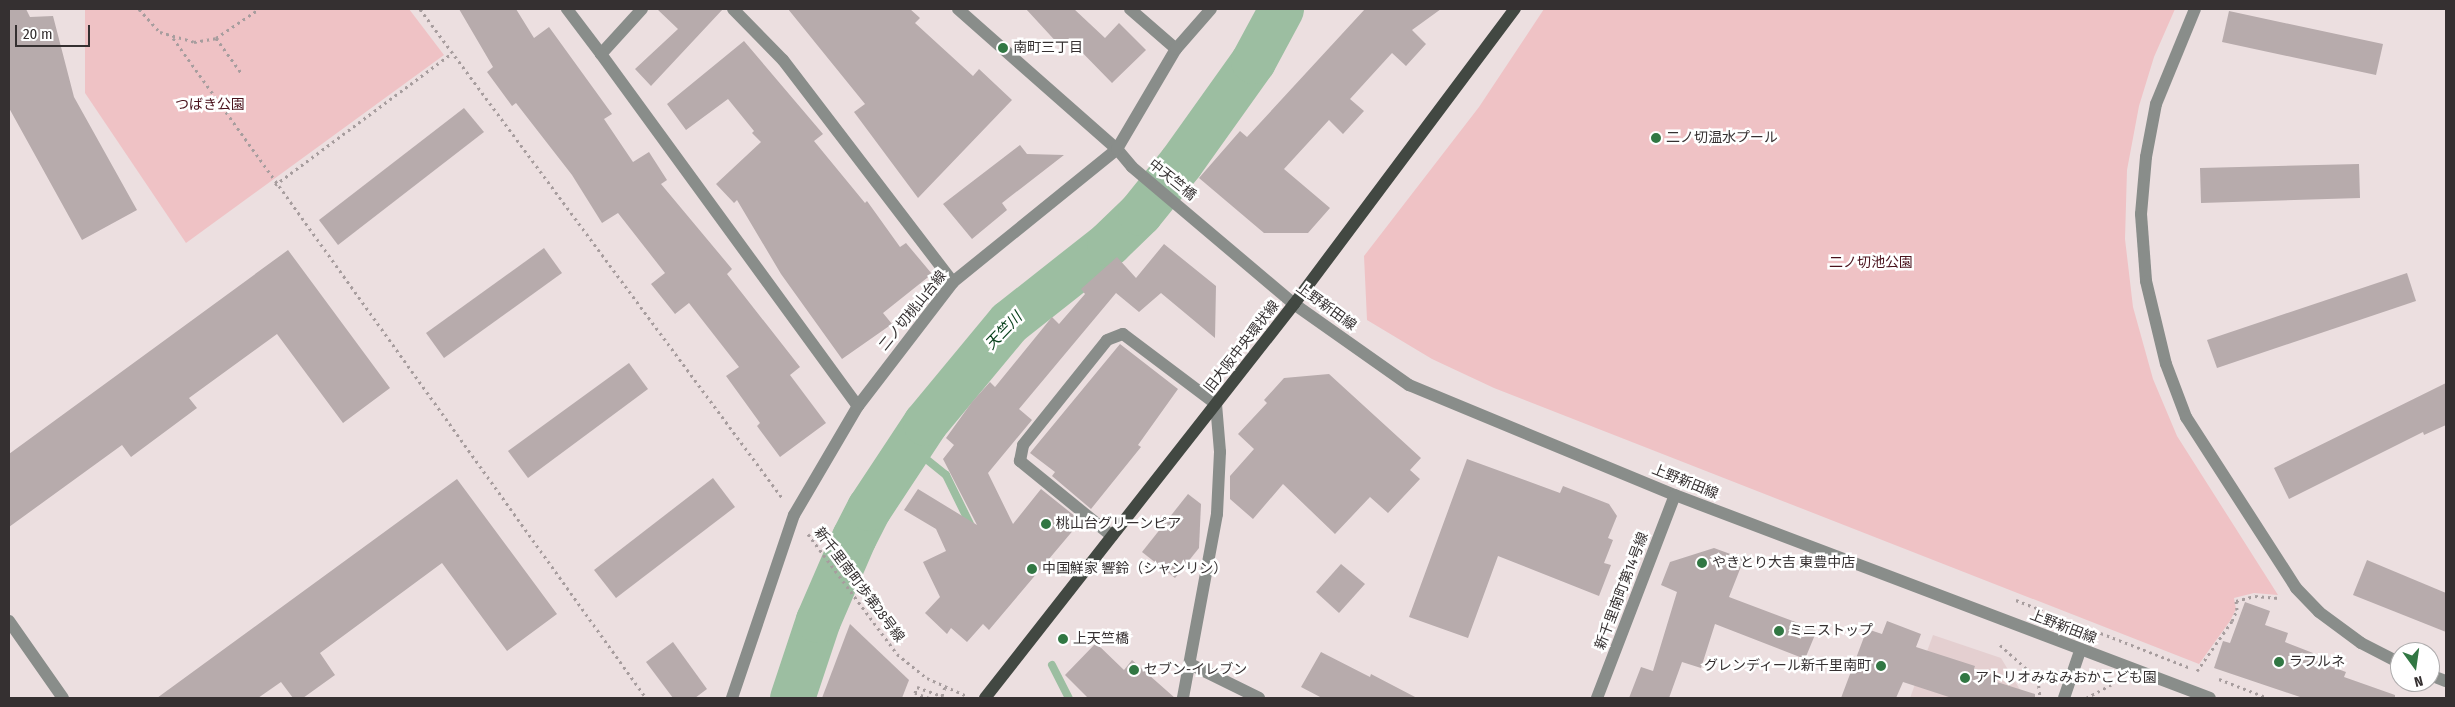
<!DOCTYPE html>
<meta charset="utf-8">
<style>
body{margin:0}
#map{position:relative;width:2455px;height:707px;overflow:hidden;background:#ecdfe0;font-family:"Fira Sans Condensed","Noto Sans JP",sans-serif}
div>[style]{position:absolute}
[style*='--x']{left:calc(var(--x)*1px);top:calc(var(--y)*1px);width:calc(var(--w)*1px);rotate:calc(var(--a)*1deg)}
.built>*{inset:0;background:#e4cfd0}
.green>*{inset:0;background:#efc2c5}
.stream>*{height:8px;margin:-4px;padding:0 4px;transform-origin:4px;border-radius:4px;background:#9cbea1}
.river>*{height:45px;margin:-22.5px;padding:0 22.5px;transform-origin:22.5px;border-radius:22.5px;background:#9cbea1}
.building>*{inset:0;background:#b7abac}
.path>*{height:3px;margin-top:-1.5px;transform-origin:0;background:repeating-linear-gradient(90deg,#a79d9e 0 2.5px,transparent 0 6.5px)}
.minor>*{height:12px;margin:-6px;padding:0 6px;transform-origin:6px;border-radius:6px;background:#898d8a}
.major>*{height:12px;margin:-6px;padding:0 6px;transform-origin:6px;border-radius:6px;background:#424842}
.dots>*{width:14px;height:14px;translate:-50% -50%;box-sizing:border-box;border:2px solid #fff;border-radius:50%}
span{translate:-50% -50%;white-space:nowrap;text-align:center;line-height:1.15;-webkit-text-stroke:5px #fff;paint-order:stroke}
.poi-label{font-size:14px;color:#353031}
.left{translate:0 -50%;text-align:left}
.right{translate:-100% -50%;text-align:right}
.park-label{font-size:14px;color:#4a121c}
.street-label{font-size:14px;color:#353031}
.water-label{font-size:15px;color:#09411c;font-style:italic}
.frame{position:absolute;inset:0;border:10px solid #353031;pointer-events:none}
.north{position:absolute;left:2390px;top:642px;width:50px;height:50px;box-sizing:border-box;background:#fff;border:1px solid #aeacad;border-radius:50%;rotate:166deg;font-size:14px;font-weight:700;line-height:20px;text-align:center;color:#353031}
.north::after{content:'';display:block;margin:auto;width:18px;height:22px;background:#317743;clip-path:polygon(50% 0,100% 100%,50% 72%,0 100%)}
.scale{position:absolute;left:15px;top:25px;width:75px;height:22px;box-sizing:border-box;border:2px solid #353031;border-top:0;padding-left:6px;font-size:15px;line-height:18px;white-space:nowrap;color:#353031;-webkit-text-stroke:4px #fff;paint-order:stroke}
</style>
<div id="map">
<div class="built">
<i style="clip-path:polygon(1933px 635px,2001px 658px,2025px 698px,1910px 698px)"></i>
</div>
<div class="green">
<i style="clip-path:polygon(85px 9px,409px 9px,444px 55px,186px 243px,85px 93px)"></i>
<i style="clip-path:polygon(1544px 9px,2175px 9px,2154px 57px,2139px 106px,2127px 170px,2125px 239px,2133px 307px,2153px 379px,2177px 436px,2278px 595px,2254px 593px,2234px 598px,2236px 609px,2230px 621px,2199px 664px,1494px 388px,1432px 359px,1367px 320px,1364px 256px,1479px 107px)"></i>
</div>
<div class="stream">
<i style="--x:910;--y:446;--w:46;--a:38.9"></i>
<i style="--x:946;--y:475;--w:59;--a:63.9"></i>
<i style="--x:1052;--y:665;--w:37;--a:63"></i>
</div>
<div class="river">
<i style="--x:792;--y:698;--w:82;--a:-71.6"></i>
<i style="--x:818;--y:620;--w:90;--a:-66.6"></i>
<i style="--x:854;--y:537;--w:33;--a:-63"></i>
<i style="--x:869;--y:508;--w:102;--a:-56.6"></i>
<i style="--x:925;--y:423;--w:131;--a:-50.3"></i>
<i style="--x:1009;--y:322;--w:127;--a:-38.3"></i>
<i style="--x:1109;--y:243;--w:43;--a:-44.1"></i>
<i style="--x:1140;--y:213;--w:65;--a:-51.2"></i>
<i style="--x:1181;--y:162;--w:124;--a:-54.5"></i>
<i style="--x:1253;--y:61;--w:59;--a:-61.7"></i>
</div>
<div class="building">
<i style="clip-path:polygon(9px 9px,26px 9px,30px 17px,53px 16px,74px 97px,137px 210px,82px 240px,9px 108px)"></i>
<i style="clip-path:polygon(459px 9px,516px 9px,534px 38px,549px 27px,612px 114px,604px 119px,633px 162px,649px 152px,667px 180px,661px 184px,732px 269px,727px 274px,800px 367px,790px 375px,826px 423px,780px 457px,757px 426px,760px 423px,726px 376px,739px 367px,689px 303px,675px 314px,651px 284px,665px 273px,618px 213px,602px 223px,572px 175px,516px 103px,512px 106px,487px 72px,493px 67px)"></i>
<i style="clip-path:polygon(657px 9px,723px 9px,651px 86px,635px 69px,678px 29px)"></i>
<i style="clip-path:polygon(788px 9px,910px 9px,920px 18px,915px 23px,973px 76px,979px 69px,1012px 100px,918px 198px,854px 112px,865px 104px)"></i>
<i style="clip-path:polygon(1026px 9px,1074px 9px,1105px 38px,1119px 23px,1146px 50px,1112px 83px,1069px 39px,1061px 47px)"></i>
<i style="clip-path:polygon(1365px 9px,1441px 9px,1412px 30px,1426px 44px,1406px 66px,1392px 53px,1350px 99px,1364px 111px,1343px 134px,1329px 120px,1284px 169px,1330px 208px,1308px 233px,1264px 233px,1199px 178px,1240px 131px,1247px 137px)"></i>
<i style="clip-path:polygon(2229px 11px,2383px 44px,2376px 75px,2222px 42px)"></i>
<i style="clip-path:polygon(744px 41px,823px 134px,814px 141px,865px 203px,867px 201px,900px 247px,906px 243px,932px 274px,883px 313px,892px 324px,842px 359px,781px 274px,737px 200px,734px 203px,716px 184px,761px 142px,752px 133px,754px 131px,728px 99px,686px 130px,667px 104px)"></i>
<i style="clip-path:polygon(464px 108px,484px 132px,338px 245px,319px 220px)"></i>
<i style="clip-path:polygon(1020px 145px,1027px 154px,1064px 155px,1002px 203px,1007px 210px,972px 239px,943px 204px)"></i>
<i style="clip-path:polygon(2359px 164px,2360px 198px,2201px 203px,2200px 168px)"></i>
<i style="clip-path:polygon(1164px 244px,1216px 286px,1215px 338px,1161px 293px,1139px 312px,1116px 293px,1019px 409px,1032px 420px,988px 473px,1013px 524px,1041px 489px,1081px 521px,989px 630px,983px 624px,967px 642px,951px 628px,947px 634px,925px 613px,940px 597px,923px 562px,946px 551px,936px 529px,904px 510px,918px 489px,977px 525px,943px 459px,954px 445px,946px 438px,972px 402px,990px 382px,995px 387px,1052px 317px,1059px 324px,1085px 294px,1081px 289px,1117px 257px,1136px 278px)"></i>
<i style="clip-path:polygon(544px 248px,562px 273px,444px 358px,426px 333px)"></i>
<i style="clip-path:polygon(288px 250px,390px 388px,343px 423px,277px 334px,189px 398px,197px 408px,131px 457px,122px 445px,9px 527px,9px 454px)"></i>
<i style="clip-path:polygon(2407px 273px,2416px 301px,2217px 368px,2207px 340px)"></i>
<i style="clip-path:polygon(1120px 344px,1178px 389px,1138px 445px,1141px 447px,1091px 509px,1052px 476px,1055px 472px,1030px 453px)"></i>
<i style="clip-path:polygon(629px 363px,648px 389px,528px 478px,508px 451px)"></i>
<i style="clip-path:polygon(1329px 374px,1421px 458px,1410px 470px,1420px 479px,1388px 513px,1370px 497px,1335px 534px,1283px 484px,1253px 519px,1230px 499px,1230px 476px,1254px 449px,1238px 434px,1267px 403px,1264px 400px,1284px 378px)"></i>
<i style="clip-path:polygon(2446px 383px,2446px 425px,2424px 435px,2423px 432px,2289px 499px,2274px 468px)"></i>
<i style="clip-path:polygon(1467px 459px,1560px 493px,1563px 486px,1609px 504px,1617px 516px,1608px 538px,1613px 540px,1604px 563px,1611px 565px,1599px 596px,1498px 556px,1468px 638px,1409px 617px)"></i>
<i style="clip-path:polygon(713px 478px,735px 507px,616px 598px,594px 570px)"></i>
<i style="clip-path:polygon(457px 479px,557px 614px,507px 651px,442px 563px,320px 653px,335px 675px,303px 698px,293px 698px,281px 682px,258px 698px,157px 698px)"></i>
<i style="clip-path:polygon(1188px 494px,1201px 504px,1199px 548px,1175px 578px,1142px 552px)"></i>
<i style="clip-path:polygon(1714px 548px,1744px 559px,1729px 597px,1817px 630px,1805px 659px,1715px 624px,1701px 668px,1682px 662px,1669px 698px,1629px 698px,1641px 667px,1653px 671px,1677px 592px,1661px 585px,1670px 562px)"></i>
<i style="clip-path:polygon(2367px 560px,2446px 593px,2446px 632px,2353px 595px)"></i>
<i style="clip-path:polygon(1341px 564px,1365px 584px,1339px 613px,1316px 592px)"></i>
<i style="clip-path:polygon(2245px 602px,2270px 611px,2265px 625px,2288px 633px,2285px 642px,2313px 653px,2311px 659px,2346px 672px,2344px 677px,2395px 695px,2395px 698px,2303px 698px,2214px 668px,2223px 641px,2230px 643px)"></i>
<i style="clip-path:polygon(1887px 621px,1921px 634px,1916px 647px,1975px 666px,1974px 669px,1999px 677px,1997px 682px,2035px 694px,2035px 698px,1952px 698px,1903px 682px,1896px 698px,1841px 698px,1867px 629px,1882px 634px)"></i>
<i style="clip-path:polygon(850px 624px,909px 680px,902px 698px,822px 698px)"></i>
<i style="clip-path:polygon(673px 642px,707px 689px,695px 698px,673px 698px,646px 662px)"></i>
<i style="clip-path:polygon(1096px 643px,1124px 670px,1132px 660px,1175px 698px,1088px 698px,1065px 675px)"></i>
<i style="clip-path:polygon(1321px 652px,1370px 677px,1371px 674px,1417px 698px,1322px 698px,1301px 687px)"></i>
</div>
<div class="path">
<i style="--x:139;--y:9;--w:31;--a:48"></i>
<i style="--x:160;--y:32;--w:35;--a:16"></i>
<i style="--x:194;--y:42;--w:22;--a:-10"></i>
<i style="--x:216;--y:38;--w:52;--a:-34"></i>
<i style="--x:420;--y:9;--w:610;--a:53.47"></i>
<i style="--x:173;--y:38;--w:812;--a:54.37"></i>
<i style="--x:216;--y:38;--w:44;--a:54.2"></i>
<i style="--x:275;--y:185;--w:221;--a:-36.7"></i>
<i style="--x:808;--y:534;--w:149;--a:53.4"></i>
<i style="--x:897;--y:654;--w:38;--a:39"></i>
<i style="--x:927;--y:678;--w:44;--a:24.2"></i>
<i style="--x:2016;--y:600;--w:187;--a:21.3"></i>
<i style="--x:2000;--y:645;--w:51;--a:41.8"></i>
<i style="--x:2038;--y:679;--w:19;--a:84"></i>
<i style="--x:2197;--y:671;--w:61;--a:-55"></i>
<i style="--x:2232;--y:621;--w:12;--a:-66"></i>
<i style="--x:2237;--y:610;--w:9;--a:-96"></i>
<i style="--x:2236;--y:601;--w:20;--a:-15"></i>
<i style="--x:2255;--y:596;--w:24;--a:5"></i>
<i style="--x:2219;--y:679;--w:53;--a:21.2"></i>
<i style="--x:929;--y:698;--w:15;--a:-160"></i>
<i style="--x:915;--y:693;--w:6;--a:-72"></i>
<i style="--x:917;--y:687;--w:27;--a:20"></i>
<i style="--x:942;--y:696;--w:9;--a:-72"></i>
<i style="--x:2086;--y:698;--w:32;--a:-28"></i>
</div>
<div class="minor">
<i style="--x:567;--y:9;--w:56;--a:52.9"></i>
<i style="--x:642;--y:9;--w:61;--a:132.3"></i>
<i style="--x:601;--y:54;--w:436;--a:53.9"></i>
<i style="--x:733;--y:9;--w:71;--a:45.6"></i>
<i style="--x:783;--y:60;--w:280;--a:52.6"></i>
<i style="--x:958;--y:9;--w:212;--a:41.4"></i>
<i style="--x:1117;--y:149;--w:23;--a:50"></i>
<i style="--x:1132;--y:167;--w:212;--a:40.2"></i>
<i style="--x:1294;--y:304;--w:141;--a:35.2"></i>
<i style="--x:1409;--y:385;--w:288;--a:22.5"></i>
<i style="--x:1675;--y:495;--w:572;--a:20.78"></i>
<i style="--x:1130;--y:9;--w:61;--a:41"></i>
<i style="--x:2195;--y:9;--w:103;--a:112.3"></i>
<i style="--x:2156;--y:104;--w:54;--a:100.7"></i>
<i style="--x:2146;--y:157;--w:57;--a:95"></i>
<i style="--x:2141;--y:214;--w:67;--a:85.7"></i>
<i style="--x:2146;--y:281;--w:85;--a:76.5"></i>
<i style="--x:2166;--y:364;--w:57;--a:69.3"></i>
<i style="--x:2186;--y:417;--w:203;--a:57.2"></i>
<i style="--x:2296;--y:588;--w:33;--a:46"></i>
<i style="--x:2319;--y:612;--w:52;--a:36.4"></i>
<i style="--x:2361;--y:643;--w:44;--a:27.1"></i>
<i style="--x:1112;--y:536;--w:119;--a:-140.8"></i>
<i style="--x:1020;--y:461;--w:16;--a:-79"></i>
<i style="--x:1023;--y:445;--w:134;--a:-51.3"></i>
<i style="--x:1107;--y:340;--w:17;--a:-21"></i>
<i style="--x:1123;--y:334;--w:116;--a:37"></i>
<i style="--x:1216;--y:404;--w:48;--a:85.2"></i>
<i style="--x:1220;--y:452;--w:62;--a:92.8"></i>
<i style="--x:1217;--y:514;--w:187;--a:100.5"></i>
<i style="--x:9;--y:621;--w:94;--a:55"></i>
<i style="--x:1190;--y:664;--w:77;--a:26.2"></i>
<i style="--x:2430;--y:675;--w:17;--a:21"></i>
<i style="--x:732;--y:698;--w:193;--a:-71.3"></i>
<i style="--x:794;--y:515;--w:126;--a:-59.6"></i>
<i style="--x:858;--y:406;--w:156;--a:-52.5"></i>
<i style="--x:953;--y:282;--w:211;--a:-39"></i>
<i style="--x:1117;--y:149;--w:116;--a:-59.5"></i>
<i style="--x:1176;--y:49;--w:53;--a:-48.8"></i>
<i style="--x:1597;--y:698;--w:217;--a:-69"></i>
<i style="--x:2064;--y:698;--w:50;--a:-71.2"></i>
</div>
<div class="major">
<i style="--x:985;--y:698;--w:501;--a:-51.89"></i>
<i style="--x:1294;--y:304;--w:369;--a:-53.2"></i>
</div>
<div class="dots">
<i style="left:1003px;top:48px;background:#317743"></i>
<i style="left:1656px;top:138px;background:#317743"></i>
<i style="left:1046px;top:524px;background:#317743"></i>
<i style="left:1702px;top:563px;background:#317743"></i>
<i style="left:1032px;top:569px;background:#317743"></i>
<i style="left:1779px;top:631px;background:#317743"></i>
<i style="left:1063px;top:639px;background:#317743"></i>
<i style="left:2279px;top:662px;background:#317743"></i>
<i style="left:1881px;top:666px;background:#317743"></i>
<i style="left:1134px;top:670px;background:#317743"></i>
<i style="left:1965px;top:678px;background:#317743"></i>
</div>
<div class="poi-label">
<span class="left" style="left:1013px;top:48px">南町三丁目</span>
<span class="left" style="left:1666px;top:138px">二ノ切温水プール</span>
<span class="left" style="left:1056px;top:524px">桃山台グリーンピア</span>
<span class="left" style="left:1712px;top:563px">やきとり大吉 東豊中店</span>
<span class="left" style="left:1042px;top:569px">中国鮮家 響鈴（シャンリン）</span>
<span class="left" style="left:1789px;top:631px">ミニストップ</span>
<span class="left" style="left:1073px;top:639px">上天竺橋</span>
<span class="left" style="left:2289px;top:662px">ラフルネ</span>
<span class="right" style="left:1871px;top:666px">グレンディール新千里南町</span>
<span class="left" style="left:1144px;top:670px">セブン-イレブン</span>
<span class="left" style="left:1975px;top:678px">アトリオみなみおかこども園</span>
</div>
<div class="park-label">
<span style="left:210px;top:105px">つばき公園</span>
<span style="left:1871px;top:263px">二ノ切池公園</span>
</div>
<div class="street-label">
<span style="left:1172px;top:180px;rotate:39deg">中天竺橋</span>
<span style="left:1326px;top:307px;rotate:36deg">上野新田線</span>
<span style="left:913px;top:311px;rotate:-51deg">二ノ切桃山台線</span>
<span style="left:1242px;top:347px;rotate:-52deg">旧大阪中央環状線</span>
<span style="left:1685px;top:482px;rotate:22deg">上野新田線</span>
<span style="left:859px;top:585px;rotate:53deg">新千里南町歩第28号線</span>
<span style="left:1622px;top:591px;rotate:-69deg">新千里南町第14号線</span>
<span style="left:2063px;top:627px;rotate:21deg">上野新田線</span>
</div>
<div class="water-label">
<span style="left:1004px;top:331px;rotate:-46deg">天竺川</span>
</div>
<div class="frame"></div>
<div class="north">N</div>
<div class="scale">20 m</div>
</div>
